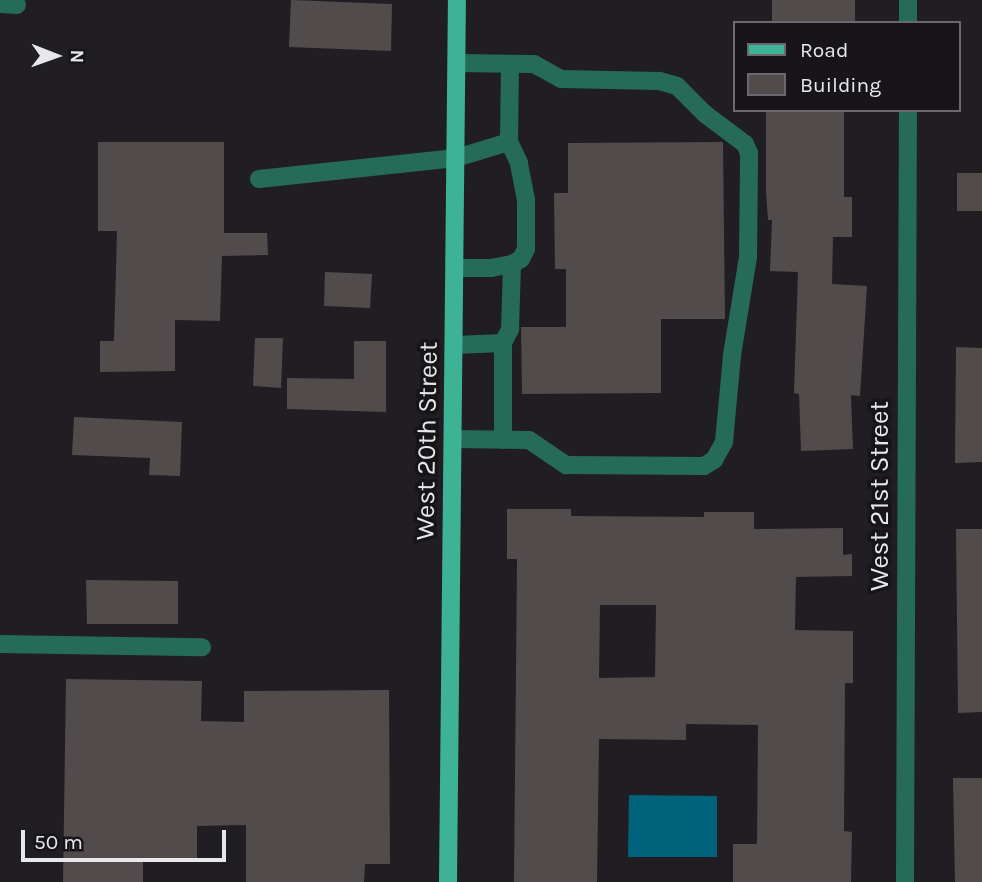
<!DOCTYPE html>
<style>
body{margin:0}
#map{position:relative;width:982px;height:882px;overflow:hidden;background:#201e22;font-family:Karla,sans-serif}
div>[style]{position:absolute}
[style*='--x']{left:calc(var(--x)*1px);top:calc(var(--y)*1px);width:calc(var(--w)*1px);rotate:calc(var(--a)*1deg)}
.water>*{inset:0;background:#00637b}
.building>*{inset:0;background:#514b4b}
.minor>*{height:18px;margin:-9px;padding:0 9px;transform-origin:9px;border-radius:9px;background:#266b58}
.major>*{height:18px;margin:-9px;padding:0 9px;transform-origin:9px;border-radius:9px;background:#3db294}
span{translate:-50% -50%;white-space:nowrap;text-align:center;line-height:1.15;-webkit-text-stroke:7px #171519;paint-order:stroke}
.street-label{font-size:26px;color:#e8e7ea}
.legend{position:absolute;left:733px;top:21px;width:228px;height:91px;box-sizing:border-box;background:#171519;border:2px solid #6b696d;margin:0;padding:9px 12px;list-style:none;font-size:21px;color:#e8e7ea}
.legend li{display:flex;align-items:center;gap:14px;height:35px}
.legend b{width:35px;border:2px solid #6b696d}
.north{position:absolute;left:21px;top:21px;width:70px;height:70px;-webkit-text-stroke:5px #171519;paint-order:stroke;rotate:91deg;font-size:19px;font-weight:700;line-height:28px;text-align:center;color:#e8e7ea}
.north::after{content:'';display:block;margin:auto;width:24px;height:32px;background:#e8e7ea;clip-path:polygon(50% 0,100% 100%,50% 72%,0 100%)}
.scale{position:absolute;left:21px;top:830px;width:205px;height:32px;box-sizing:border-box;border:4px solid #e8e7ea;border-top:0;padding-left:9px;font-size:21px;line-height:24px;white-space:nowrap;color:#e8e7ea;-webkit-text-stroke:5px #171519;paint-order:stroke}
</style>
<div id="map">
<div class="water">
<i style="clip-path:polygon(629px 795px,717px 796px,717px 857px,628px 857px)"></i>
</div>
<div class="building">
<i style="clip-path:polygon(291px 0,392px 4px,391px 51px,289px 47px)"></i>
<i style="clip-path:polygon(772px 0,855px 0,855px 23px,772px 23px)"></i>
<i style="clip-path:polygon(766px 110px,844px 110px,844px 197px,852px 197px,852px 237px,833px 237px,832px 284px,867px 286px,860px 396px,851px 395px,853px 449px,801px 451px,799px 394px,794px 393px,798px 272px,770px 271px,772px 220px,768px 220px,766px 192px)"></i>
<i style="clip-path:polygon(98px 142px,224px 142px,224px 233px,267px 233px,268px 255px,222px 256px,220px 321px,175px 320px,175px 371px,100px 372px,100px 341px,114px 341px,117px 231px,98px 231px)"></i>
<i style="clip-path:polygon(723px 142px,725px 319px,661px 319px,661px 393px,522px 394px,521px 327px,566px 327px,566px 269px,555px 269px,554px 193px,568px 193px,568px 143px)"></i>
<i style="clip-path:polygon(957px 173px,982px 173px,982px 211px,957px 211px)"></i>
<i style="clip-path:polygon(325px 272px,372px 274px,370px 308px,324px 306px)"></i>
<i style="clip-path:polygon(255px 338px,283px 338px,281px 388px,253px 386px)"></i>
<i style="clip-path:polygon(354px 341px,386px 341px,386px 412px,287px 409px,287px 378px,354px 379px)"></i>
<i style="clip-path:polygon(956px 347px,982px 348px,982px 462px,955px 463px)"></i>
<i style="clip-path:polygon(74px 417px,182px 422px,180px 476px,149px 475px,150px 458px,72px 455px)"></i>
<i style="clip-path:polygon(evenodd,507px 509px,571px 509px,571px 516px,704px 517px,704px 512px,754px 512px,754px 529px,843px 528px,843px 555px,852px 554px,852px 576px,796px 577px,795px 630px,853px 631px,853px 683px,845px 683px,844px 831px,852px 832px,851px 882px,733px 882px,733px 844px,757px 844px,758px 725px,686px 724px,686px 740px,599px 739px,597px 882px,514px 882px,517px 559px,507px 559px,507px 509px,600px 605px,656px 605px,655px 677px,599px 678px,600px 605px)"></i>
<i style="clip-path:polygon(956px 529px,982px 529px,982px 712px,958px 713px)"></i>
<i style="clip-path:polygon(86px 580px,178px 581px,178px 624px,87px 624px)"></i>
<i style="clip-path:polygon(66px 679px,202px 681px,201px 721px,244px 722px,244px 691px,389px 690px,390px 864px,365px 864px,364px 882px,246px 882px,246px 825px,197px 826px,197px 862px,143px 861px,143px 882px,63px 882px)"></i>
<i style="clip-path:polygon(953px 778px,982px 778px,982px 882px,955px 882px)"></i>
</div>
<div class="minor">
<i style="--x:0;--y:4;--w:17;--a:3"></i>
<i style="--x:908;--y:23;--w:23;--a:-90"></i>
<i style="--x:259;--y:179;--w:198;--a:-6.1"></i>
<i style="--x:456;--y:158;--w:55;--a:-16.8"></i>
<i style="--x:455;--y:268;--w:36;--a:0"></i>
<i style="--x:491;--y:268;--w:21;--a:-11"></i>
<i style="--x:512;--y:264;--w:10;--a:-29"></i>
<i style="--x:521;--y:259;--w:11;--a:-63"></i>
<i style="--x:526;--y:249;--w:49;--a:-90"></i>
<i style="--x:526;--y:200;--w:38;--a:-101"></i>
<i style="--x:519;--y:163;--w:23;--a:-115"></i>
<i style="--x:509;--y:142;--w:78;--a:-89.3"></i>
<i style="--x:454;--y:345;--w:49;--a:-2.3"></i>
<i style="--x:503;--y:343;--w:16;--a:-63"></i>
<i style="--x:510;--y:329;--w:65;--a:-88.2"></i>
<i style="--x:453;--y:439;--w:76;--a:0.8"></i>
<i style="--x:529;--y:440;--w:45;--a:34"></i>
<i style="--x:566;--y:465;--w:138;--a:0.4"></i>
<i style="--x:704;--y:466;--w:12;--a:-31"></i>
<i style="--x:714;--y:460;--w:21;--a:-61"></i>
<i style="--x:724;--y:442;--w:87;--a:-84.7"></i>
<i style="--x:732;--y:355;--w:99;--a:-80.7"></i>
<i style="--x:748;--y:257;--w:104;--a:-89.4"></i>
<i style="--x:749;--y:153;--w:10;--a:-114"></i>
<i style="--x:745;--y:144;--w:50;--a:-143.1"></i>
<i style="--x:705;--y:114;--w:40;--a:-135"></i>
<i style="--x:677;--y:86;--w:19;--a:-164"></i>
<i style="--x:659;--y:81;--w:98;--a:-178.8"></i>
<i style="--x:561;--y:79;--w:31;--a:-151"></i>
<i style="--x:534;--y:64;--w:77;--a:-179.3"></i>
<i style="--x:503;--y:440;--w:97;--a:-90"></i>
<i style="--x:0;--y:644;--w:202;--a:0.9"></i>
<i style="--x:905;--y:882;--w:772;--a:-89.78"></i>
</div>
<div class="major">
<i style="--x:448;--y:882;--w:882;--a:-89.42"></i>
</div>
<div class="street-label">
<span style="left:427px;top:441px;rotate:-89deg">West 20th Street</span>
<span style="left:880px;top:496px;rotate:-90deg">West 21st Street</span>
</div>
<ul class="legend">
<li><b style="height:9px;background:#3db294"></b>Road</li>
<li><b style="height:19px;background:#514b4b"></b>Building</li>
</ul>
<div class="north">N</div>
<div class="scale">50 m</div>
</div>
